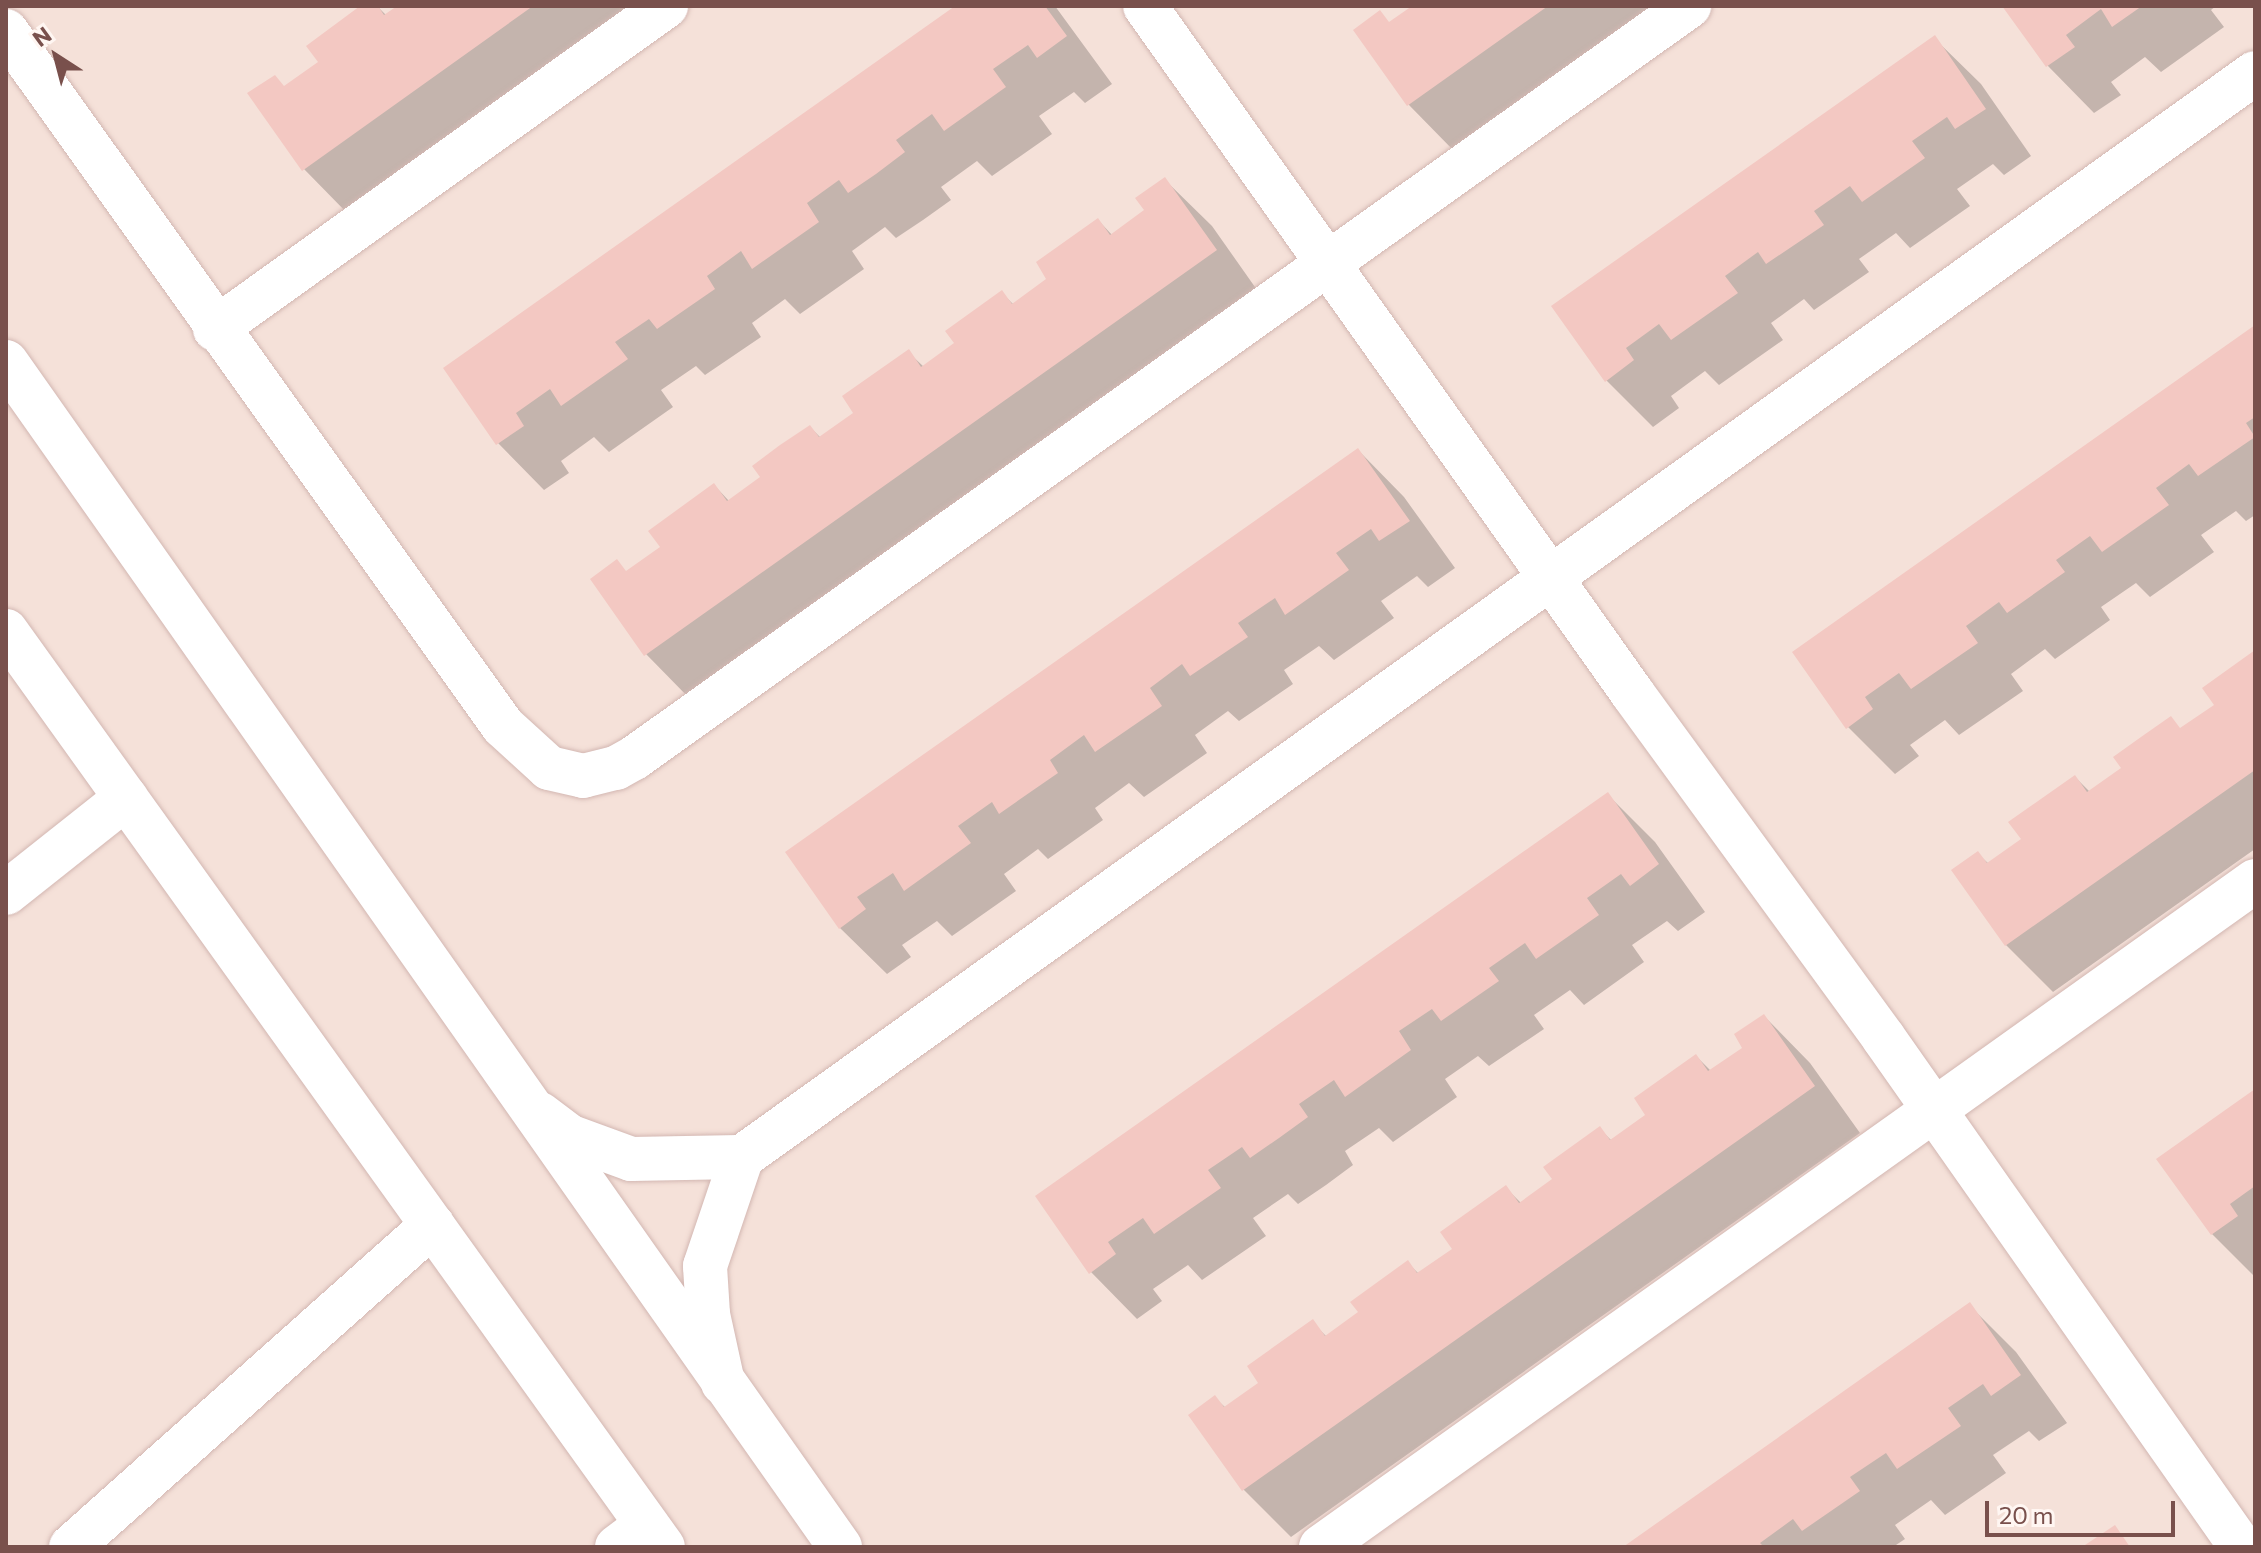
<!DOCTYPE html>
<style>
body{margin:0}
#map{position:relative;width:2261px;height:1553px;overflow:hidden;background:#fdf1eb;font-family:Commissioner,sans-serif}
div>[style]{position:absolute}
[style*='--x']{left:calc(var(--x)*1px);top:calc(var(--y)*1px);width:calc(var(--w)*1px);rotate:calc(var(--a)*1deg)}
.residential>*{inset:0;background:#f5e1d9}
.shadow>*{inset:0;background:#0003}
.building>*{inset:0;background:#f3c8c2}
.roads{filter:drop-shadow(0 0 2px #d3b7b2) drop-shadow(0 0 2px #d3b7b2)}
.minor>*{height:44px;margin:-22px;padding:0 22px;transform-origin:22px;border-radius:22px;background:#fff}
.tertiary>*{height:44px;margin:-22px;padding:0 22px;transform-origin:22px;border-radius:22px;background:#fff}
span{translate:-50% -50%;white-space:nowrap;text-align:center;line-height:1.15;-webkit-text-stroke:8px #fff6f2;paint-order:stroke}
.frame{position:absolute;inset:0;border:8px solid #79504c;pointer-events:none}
.north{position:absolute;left:16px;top:16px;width:80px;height:80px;-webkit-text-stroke:6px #fff6f2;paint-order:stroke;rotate:324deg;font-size:22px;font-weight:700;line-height:32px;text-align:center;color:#79504c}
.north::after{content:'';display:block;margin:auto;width:28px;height:36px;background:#79504c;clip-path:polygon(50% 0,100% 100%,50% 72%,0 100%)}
.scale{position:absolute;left:1985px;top:1501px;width:190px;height:36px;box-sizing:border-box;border:4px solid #79504c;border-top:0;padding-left:10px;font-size:24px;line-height:28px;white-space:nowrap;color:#79504c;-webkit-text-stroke:6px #fff6f2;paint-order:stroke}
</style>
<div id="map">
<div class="residential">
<i style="clip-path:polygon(6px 6px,2255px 6px,2255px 1547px,6px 1547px)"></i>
</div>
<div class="shadow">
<i style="clip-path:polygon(364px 6px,377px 6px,387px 16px,400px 6px,647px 6px,350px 216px,304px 169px,285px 88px,320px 62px)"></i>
<i style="clip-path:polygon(958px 6px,1055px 6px,1112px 84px,1085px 103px,1074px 92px,1039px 116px,1052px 134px,992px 176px,977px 161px,941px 187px,951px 200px,923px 220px,896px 238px,885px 227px,852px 251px,864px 269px,800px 314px,785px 299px,752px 323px,761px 337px,705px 375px,696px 366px,661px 390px,673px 407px,609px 452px,594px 437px,561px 461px,569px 473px,544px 490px,498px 443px,445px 368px)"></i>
<i style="clip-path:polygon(1416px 6px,1662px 6px,1455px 152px,1409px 105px,1356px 30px,1390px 23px)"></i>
<i style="clip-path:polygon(2005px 6px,2216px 6px,2211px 10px,2224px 27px,2161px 72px,2145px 57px,2111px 82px,2121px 95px,2094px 113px,2048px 66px)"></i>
<i style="clip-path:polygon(1934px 38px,1981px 84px,2031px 156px,2004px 175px,1993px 164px,1957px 189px,1970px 206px,1910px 248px,1896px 233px,1859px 259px,1869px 272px,1814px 310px,1804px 299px,1771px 323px,1783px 340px,1719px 385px,1705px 371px,1671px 396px,1679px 408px,1653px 427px,1606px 380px,1554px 307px)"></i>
<i style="clip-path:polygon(1165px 180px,1212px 226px,1262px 297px,692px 701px,646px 654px,627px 573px,662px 547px,714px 485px,729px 501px,763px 477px,810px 427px,821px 438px,856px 413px,908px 352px,924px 367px,957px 344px,1002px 293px,1014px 305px,1049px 279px,1098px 220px,1113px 236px,1147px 211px)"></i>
<i style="clip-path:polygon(2255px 328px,2255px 515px,2246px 521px,2236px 511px,2201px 535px,2214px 552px,2150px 597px,2136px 583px,2101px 607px,2110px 620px,2055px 659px,2045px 649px,2011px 674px,2023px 691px,1959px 735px,1945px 720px,1910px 745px,1919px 756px,1895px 774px,1848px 727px,1795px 653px)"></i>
<i style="clip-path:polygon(1358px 450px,1404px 497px,1455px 568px,1428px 587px,1417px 576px,1381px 601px,1394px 618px,1334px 660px,1319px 646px,1284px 670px,1293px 684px,1239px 721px,1228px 711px,1195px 735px,1207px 753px,1144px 797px,1129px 783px,1095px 808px,1103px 820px,1048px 859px,1038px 849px,1004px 874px,1016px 891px,952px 936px,937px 921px,902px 945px,911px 957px,887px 974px,840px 928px,788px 852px)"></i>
<i style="clip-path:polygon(2255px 653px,2255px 849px,2053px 992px,2006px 945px,1953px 871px,1978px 854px,1989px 864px,2024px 839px,2075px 777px,2090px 792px,2217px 705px)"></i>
<i style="clip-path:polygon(1608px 795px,1655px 842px,1705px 912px,1678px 931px,1667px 921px,1632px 945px,1644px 962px,1584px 1005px,1570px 990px,1534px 1015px,1544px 1029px,1489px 1066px,1478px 1056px,1445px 1079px,1457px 1097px,1393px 1142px,1379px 1128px,1345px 1151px,1353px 1165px,1326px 1185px,1298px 1204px,1288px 1194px,1253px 1218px,1266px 1236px,1202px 1280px,1188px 1265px,1153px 1289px,1162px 1301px,1137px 1319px,1091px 1272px,1038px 1196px)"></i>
<i style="clip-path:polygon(1764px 1016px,1810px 1063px,1860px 1133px,1291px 1537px,1244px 1490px,1191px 1415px,1215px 1398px,1226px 1408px,1261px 1384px,1312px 1322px,1327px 1337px,1361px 1313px,1408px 1263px,1419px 1274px,1455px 1250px,1506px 1188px,1522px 1204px,1555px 1180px,1600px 1129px,1612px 1141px,1647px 1115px,1696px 1056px,1711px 1071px,1745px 1048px)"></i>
<i style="clip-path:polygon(2255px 1092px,2255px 1277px,2212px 1234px)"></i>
<i style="clip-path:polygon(1969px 1305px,2016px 1352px,2067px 1423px,2039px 1441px,2029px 1431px,1993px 1455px,2006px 1473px,1945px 1515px,1931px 1500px,1895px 1525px,1905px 1539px,1893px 1547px,1626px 1547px)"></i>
</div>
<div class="building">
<i style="clip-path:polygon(360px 6px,378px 6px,384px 15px,397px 6px,533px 6px,302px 171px,247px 93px,275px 75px,284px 86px,318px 62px,306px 46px)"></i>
<i style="clip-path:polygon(955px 6px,1045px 6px,1067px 36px,1037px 58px,1028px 45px,993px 69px,1006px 87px,944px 131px,932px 114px,896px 140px,905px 152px,876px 174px,848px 193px,839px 180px,807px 203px,819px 222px,752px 269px,741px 251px,707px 276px,715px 289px,657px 329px,649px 319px,615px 342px,628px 359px,561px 406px,550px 389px,516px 413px,524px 426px,496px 445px,443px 368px)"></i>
<i style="clip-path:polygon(1412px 6px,1548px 6px,1407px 106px,1353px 30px,1380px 10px,1389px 22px)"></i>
<i style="clip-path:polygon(2002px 6px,2142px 6px,2112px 27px,2101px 9px,2066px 35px,2075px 47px,2046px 67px)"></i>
<i style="clip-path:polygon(1935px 35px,1986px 109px,1955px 129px,1947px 117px,1912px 141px,1925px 158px,1862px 202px,1850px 186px,1814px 211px,1824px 225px,1766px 264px,1758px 252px,1725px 276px,1738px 293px,1671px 340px,1659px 324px,1626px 348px,1634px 360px,1605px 382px,1551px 306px)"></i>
<i style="clip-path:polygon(1165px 177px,1217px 250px,644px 656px,590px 579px,617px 559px,626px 571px,660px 547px,648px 531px,714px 483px,727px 501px,760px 477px,752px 466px,780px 445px,810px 425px,819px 437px,853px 413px,842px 396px,909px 349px,921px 367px,954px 343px,945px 331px,1002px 290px,1012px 304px,1046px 279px,1036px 262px,1098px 218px,1110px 235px,1144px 210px,1135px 198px)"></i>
<i style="clip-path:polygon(2255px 325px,2255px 417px,2246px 423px,2255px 437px,2198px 476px,2189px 464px,2156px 488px,2169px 505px,2102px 552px,2090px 536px,2056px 560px,2065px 572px,2007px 613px,1999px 602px,1966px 626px,1978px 643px,1911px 689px,1899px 673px,1865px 697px,1873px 709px,1846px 729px,1792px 652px)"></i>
<i style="clip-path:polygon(1358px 448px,1410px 521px,1379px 541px,1371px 529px,1336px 553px,1349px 570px,1285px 615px,1275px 598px,1238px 623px,1248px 637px,1190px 676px,1182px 664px,1150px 688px,1162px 706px,1095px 752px,1084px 735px,1050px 760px,1058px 773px,1029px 793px,999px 814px,992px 802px,958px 826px,971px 843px,904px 891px,893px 873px,857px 897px,866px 909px,839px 929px,785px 852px)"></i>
<i style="clip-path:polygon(2255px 650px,2255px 770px,2005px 946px,1951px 870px,1978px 851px,1987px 863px,2021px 839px,2008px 822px,2075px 775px,2087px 792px,2121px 768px,2113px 757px,2141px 737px,2171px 716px,2180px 728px,2214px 705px,2202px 688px)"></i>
<i style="clip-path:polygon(1608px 792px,1659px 864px,1630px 886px,1621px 874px,1587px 898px,1599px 915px,1536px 959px,1525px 943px,1489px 968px,1499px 981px,1441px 1021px,1432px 1009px,1399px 1031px,1411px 1050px,1345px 1097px,1334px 1080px,1299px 1104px,1308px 1117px,1279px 1138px,1250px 1158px,1242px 1147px,1208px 1170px,1221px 1188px,1154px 1234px,1143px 1218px,1108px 1242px,1116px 1254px,1089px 1274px,1035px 1196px)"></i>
<i style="clip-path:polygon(1764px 1014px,1815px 1086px,1242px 1491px,1188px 1415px,1215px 1395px,1224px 1407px,1258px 1383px,1247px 1366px,1313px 1319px,1325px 1336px,1358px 1312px,1350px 1302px,1408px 1260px,1417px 1273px,1452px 1249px,1440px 1232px,1506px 1185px,1519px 1203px,1552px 1179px,1543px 1167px,1600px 1126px,1610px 1140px,1645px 1115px,1634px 1098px,1696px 1054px,1708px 1071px,1742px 1048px,1734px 1034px)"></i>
<i style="clip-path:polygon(2255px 1089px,2255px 1186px,2230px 1204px,2238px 1216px,2211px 1235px,2156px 1159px)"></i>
<i style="clip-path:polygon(1970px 1302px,2021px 1375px,1991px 1396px,1983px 1384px,1948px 1408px,1961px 1426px,1897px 1469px,1886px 1453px,1850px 1477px,1860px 1491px,1802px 1531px,1793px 1519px,1760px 1543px,1764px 1547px,1623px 1547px)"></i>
<i style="clip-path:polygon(2115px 1525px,2130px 1547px,2082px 1547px)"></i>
</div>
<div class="roads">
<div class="minor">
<i style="--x:1145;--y:6;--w:843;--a:54.65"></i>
<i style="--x:1633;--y:694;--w:424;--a:53.9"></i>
<i style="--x:1883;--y:1037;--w:623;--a:54.93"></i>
<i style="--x:6;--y:31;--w:854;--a:54.43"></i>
<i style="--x:503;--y:726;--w:62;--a:42.4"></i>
<i style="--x:549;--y:768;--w:35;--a:13"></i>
<i style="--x:583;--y:776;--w:34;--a:-14"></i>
<i style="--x:616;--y:768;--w:21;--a:-29"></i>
<i style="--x:634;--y:758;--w:1296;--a:-35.48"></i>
<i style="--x:215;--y:329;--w:555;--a:-35.61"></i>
<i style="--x:6;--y:893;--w:153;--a:-38.4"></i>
<i style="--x:71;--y:1547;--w:484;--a:-41.7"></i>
<i style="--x:617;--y:1547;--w:20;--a:-37"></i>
<i style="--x:1321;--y:1547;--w:1147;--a:-35.49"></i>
</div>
<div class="tertiary">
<i style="--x:6;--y:362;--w:1449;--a:54.86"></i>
<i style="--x:6;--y:631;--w:1127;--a:54.35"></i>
<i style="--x:540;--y:1114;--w:39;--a:37"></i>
<i style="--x:571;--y:1137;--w:64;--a:20.1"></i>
<i style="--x:631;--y:1159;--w:111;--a:-1"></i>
<i style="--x:723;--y:1383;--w:71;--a:-102.3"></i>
<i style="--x:708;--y:1314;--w:48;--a:-93.6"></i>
<i style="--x:705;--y:1266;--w:115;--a:-71.3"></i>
<i style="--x:742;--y:1157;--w:1861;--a:-35.62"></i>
</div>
</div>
<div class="frame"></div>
<div class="north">N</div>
<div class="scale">20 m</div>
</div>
